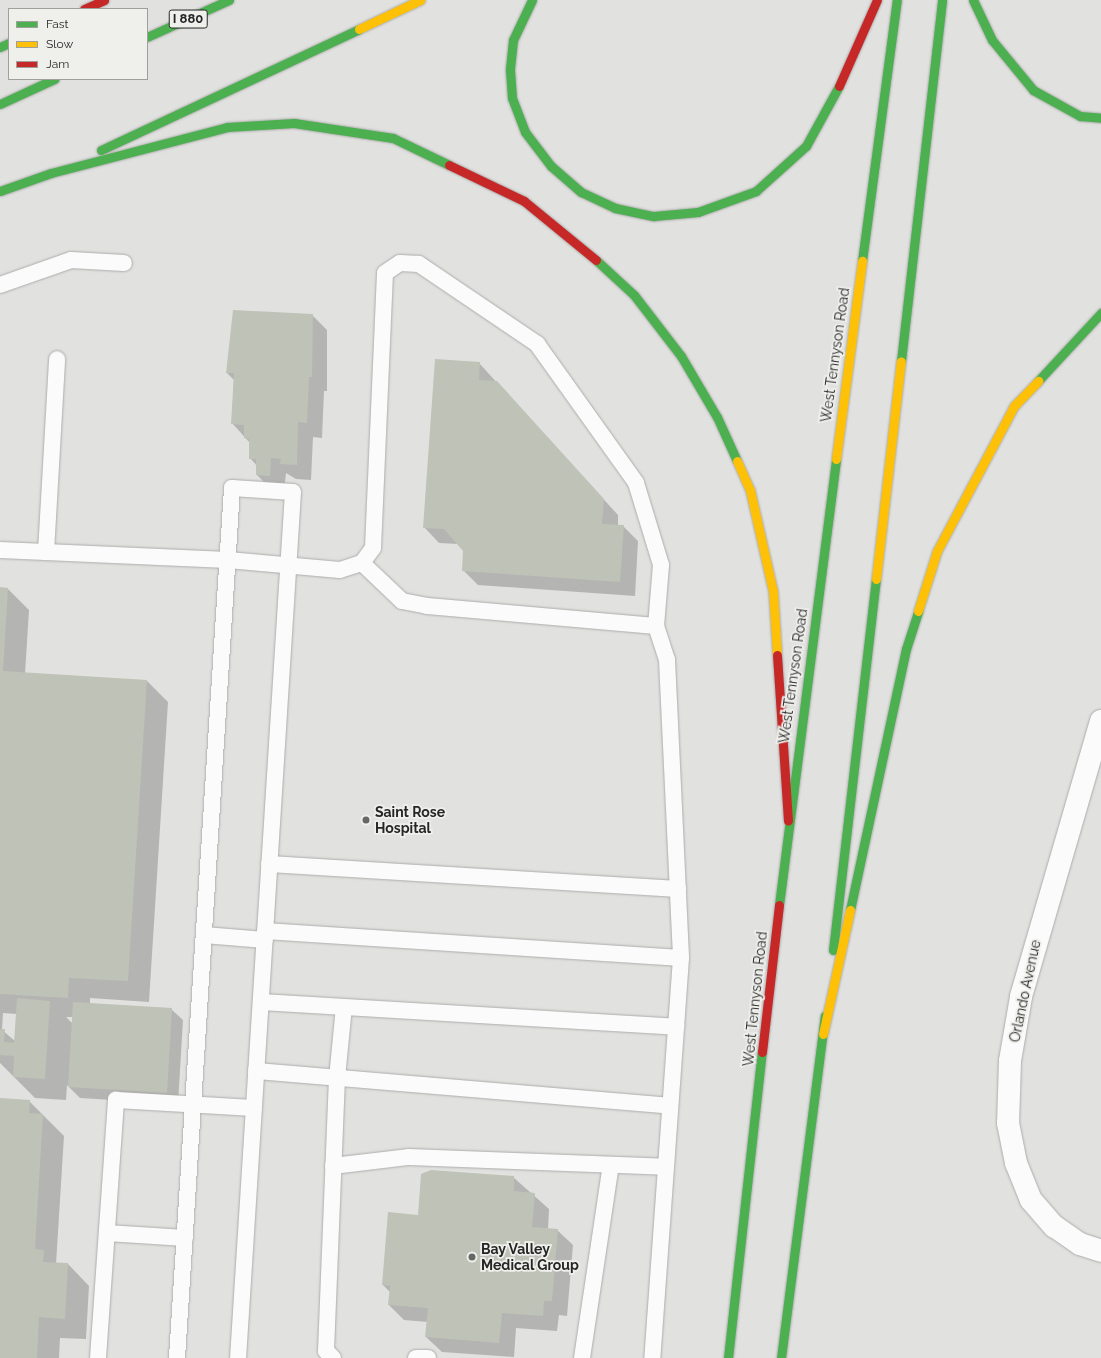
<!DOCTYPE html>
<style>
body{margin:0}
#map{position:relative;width:1101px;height:1358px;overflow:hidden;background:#e1e2e0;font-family:Raleway,sans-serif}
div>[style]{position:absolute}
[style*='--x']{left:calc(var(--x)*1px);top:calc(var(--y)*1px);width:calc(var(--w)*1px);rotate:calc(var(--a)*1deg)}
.shadow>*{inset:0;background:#0003}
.building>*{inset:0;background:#bfc2b6}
.roads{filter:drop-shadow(0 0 1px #acadab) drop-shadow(0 0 1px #acadab)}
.lane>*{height:16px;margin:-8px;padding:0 8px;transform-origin:8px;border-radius:8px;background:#fafbfa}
.street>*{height:22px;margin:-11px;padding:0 11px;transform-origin:11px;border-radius:11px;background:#fafbfa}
.fast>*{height:9px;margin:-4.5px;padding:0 4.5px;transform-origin:4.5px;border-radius:4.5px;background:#4caf50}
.slow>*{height:9px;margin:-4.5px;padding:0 4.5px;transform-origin:4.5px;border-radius:4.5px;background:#ffc107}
.jam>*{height:9px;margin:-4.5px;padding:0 4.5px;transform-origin:4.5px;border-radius:4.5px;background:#c62828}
.dots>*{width:11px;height:11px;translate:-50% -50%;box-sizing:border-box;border:2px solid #eff0ec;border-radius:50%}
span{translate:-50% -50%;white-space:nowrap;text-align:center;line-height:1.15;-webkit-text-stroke:3.5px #eff0ec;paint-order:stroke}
.shield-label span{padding:1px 3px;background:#eff0ec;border:1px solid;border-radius:3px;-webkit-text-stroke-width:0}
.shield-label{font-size:13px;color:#262625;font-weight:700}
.street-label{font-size:14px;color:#262625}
.poi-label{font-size:14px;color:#262625;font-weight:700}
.left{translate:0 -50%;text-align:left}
.legend{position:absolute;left:8px;top:8px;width:140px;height:72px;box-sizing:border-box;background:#eff0ec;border:1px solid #9f9f9c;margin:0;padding:5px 7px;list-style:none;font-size:12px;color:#262625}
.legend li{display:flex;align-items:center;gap:8px;height:20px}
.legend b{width:20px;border:1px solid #9f9f9c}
</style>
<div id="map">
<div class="shadow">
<i style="clip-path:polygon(312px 315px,327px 330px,327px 391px,324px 391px,322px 438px,313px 437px,311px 480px,296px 479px,286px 473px,284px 491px,272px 490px,257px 475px,257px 466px,250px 458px,250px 443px,232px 423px,234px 380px,227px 373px)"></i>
<i style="clip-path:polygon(479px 363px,618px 515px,618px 526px,623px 526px,638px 541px,635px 596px,478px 585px,463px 570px,464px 551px,458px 544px,439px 543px,424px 527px)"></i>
<i style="clip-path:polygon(evenodd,0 588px,8px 589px,29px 610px,25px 674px,147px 681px,168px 702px,149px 1002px,90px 998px,90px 1004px,171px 1009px,183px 1020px,178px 1104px,80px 1098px,67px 1085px,66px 1100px,35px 1098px,0 1063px,0 588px,3px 1013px,17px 1014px,15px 1041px,2px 1030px,3px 1013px,0 588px,66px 1017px,73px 1017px,73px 1024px,66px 1017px)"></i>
<i style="clip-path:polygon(0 1099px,29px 1101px,64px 1136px,56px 1264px,68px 1264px,89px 1286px,86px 1339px,60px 1338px,59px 1358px,0 1358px)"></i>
<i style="clip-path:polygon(513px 1177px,549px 1209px,548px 1229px,557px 1230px,573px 1245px,567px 1316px,559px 1315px,557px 1331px,516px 1328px,514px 1357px,442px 1352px,426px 1337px,428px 1322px,404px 1320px,389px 1305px,390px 1292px,383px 1285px,419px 1216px)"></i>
</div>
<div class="building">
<i style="clip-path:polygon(233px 310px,313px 314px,312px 377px,309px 377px,307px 423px,298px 422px,297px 465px,280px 464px,281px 459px,271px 458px,270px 476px,256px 475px,256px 459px,249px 459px,249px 439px,244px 438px,244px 425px,231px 424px,234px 373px,226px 373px)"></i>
<i style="clip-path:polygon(435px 359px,480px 362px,479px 380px,497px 381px,604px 499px,602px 524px,624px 525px,620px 582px,462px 571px,463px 551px,444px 529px,423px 528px)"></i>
<i style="clip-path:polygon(0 587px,8px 588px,3px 671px,147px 680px,128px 981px,69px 978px,68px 998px,0 994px)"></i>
<i style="clip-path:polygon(17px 998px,50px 1001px,45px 1079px,13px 1077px,14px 1056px,0 1055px,0 1029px,5px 1029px,4px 1042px,14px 1043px)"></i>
<i style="clip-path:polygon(73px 1002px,172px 1008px,167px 1093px,68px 1087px)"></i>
<i style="clip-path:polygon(0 1098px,30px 1100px,29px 1113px,43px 1114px,35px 1249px,44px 1250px,43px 1262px,68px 1263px,65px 1319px,39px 1317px,37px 1358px,0 1358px)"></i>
<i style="clip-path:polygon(431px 1170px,514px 1176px,514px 1191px,535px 1193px,532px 1227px,558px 1229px,552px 1301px,544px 1301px,543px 1316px,502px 1313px,499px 1343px,425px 1337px,428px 1308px,388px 1305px,390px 1286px,382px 1285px,388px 1212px,418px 1215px,421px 1174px)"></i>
</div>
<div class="roads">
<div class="lane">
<i style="--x:0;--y:285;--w:75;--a:-19.4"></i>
<i style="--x:71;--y:260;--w:53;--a:3.2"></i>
<i style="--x:0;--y:550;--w:228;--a:2.5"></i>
<i style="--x:228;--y:560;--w:112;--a:5.1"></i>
<i style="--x:340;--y:570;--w:23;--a:-18"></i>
<i style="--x:362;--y:563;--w:19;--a:-54"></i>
<i style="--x:373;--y:548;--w:275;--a:-87.5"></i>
<i style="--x:385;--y:273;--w:18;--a:-34"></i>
<i style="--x:400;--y:263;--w:19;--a:3"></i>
<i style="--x:419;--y:264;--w:143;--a:34.1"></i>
<i style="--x:537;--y:344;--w:171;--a:54.5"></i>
<i style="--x:636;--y:483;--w:86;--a:73"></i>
<i style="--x:661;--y:565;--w:61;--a:94.7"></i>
<i style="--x:656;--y:626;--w:36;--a:72"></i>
<i style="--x:667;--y:660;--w:298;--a:87.3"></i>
<i style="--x:681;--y:958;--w:401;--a:94.1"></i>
<i style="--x:46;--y:552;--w:193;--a:-86.7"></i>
<i style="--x:362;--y:563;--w:55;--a:43.5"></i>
<i style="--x:402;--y:601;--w:25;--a:11"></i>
<i style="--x:427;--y:606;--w:230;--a:5"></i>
<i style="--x:269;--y:864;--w:410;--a:3.5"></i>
<i style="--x:265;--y:931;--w:417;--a:3.7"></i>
<i style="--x:204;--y:935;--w:61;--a:4.7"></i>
<i style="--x:261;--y:1002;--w:416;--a:3.4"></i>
<i style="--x:256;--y:1071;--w:415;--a:4.8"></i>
<i style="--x:333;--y:1166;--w:77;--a:-6.8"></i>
<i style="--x:409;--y:1157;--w:256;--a:2.2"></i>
<i style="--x:107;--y:1233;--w:78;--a:3.7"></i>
<i style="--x:98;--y:1358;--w:259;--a:-86"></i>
<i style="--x:116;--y:1100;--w:138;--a:3.3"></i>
<i style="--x:177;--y:1358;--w:872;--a:-86.38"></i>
<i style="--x:232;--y:488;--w:61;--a:3.8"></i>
<i style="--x:293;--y:492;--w:868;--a:93.63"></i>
<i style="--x:333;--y:1358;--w:10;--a:-135"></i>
<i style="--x:326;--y:1351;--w:273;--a:-87.7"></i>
<i style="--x:337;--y:1078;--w:71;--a:-84.4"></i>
<i style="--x:416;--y:1358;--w:12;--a:0"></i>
<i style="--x:582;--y:1358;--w:195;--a:-81.5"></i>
</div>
<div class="street">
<i style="--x:1101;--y:721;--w:287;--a:106.2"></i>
<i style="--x:1021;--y:997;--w:65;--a:99.8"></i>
<i style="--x:1010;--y:1061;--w:62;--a:91.8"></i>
<i style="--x:1008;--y:1123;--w:41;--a:78.7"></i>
<i style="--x:1016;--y:1163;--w:40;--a:68"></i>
<i style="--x:1031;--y:1200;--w:35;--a:49"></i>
<i style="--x:1054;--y:1226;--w:32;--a:35"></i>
<i style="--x:1080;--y:1244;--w:22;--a:18"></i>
</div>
<div class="fast">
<i style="--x:532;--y:0;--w:44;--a:115.4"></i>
<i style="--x:513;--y:40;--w:30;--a:96"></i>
<i style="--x:510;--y:70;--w:28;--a:86"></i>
<i style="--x:512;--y:98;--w:36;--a:69"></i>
<i style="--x:525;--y:132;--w:43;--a:52.6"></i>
<i style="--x:551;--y:166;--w:40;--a:41"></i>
<i style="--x:581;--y:192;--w:38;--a:25"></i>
<i style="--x:615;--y:208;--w:40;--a:12"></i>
<i style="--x:654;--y:216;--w:44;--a:-5.2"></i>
<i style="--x:698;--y:212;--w:62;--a:-19.9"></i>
<i style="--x:756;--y:191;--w:67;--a:-42"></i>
<i style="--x:806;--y:146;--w:68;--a:-61.2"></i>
<i style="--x:973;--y:0;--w:44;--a:64.6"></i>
<i style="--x:992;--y:40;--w:65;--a:50.6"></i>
<i style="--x:1033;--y:90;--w:54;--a:29"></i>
<i style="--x:1080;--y:116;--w:21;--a:5"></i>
<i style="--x:147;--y:37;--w:90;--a:-24.3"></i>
<i style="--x:0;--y:47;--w:10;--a:-24"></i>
<i style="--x:0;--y:104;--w:60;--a:-24.8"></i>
<i style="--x:101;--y:150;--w:285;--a:-25.1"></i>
<i style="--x:0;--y:191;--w:54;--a:-19.4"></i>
<i style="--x:51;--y:173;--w:182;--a:-14.6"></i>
<i style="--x:227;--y:127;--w:67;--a:-3.4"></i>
<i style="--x:294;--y:123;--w:100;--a:8.6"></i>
<i style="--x:393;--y:138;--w:62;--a:25.7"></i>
<i style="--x:596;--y:260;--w:52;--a:42.6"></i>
<i style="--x:634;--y:295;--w:77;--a:52.4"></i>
<i style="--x:681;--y:356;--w:71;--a:59.5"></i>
<i style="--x:717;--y:417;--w:48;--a:65.6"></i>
<i style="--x:862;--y:261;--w:263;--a:-82.4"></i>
<i style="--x:901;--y:361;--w:363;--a:-83.5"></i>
<i style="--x:1038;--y:381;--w:93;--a:-47.2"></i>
<i style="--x:779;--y:905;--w:450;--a:-82.7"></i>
<i style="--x:850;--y:910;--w:267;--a:-77.9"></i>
<i style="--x:906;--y:649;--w:40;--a:-72"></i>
<i style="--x:833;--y:950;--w:373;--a:-83.4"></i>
<i style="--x:728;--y:1358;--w:308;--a:-83.7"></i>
<i style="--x:781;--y:1358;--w:345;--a:-82.7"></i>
</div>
<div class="slow">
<i style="--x:359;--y:29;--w:68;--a:-25.4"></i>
<i style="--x:836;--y:459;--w:200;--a:-82.5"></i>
<i style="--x:737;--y:461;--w:32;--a:66"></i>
<i style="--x:750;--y:490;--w:104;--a:77.2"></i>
<i style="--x:773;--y:591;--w:64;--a:86.4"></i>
<i style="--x:876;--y:579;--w:219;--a:-83.5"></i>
<i style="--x:918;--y:611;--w:63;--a:-72.4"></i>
<i style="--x:937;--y:551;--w:164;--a:-62"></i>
<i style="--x:1014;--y:406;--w:35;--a:-46"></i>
<i style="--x:823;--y:1034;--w:127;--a:-77.7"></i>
</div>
<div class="jam">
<i style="--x:84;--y:9;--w:22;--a:-24"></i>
<i style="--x:839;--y:86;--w:94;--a:-66.2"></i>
<i style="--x:449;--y:165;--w:83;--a:25.6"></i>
<i style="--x:524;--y:201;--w:93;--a:39.3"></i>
<i style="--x:777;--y:655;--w:166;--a:86.2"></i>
<i style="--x:762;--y:1052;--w:148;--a:-83.4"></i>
</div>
</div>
<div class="dots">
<i style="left:366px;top:820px;background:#676866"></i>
<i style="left:472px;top:1257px;background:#676866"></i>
</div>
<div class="shield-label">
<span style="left:188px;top:19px">I 880</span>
</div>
<div class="street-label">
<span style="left:835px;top:355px;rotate:-82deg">West Tennyson Road</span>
<span style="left:793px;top:676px;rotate:-82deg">West Tennyson Road</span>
<span style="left:1025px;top:991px;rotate:-78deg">Orlando Avenue</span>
<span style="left:755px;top:999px;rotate:-84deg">West Tennyson Road</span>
</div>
<div class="poi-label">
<span class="left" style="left:375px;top:820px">Saint Rose<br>Hospital</span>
<span class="left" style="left:481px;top:1257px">Bay Valley<br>Medical Group</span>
</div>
<ul class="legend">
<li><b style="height:5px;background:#4caf50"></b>Fast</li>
<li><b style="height:5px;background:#ffc107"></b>Slow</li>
<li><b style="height:5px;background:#c62828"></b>Jam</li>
</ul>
</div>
